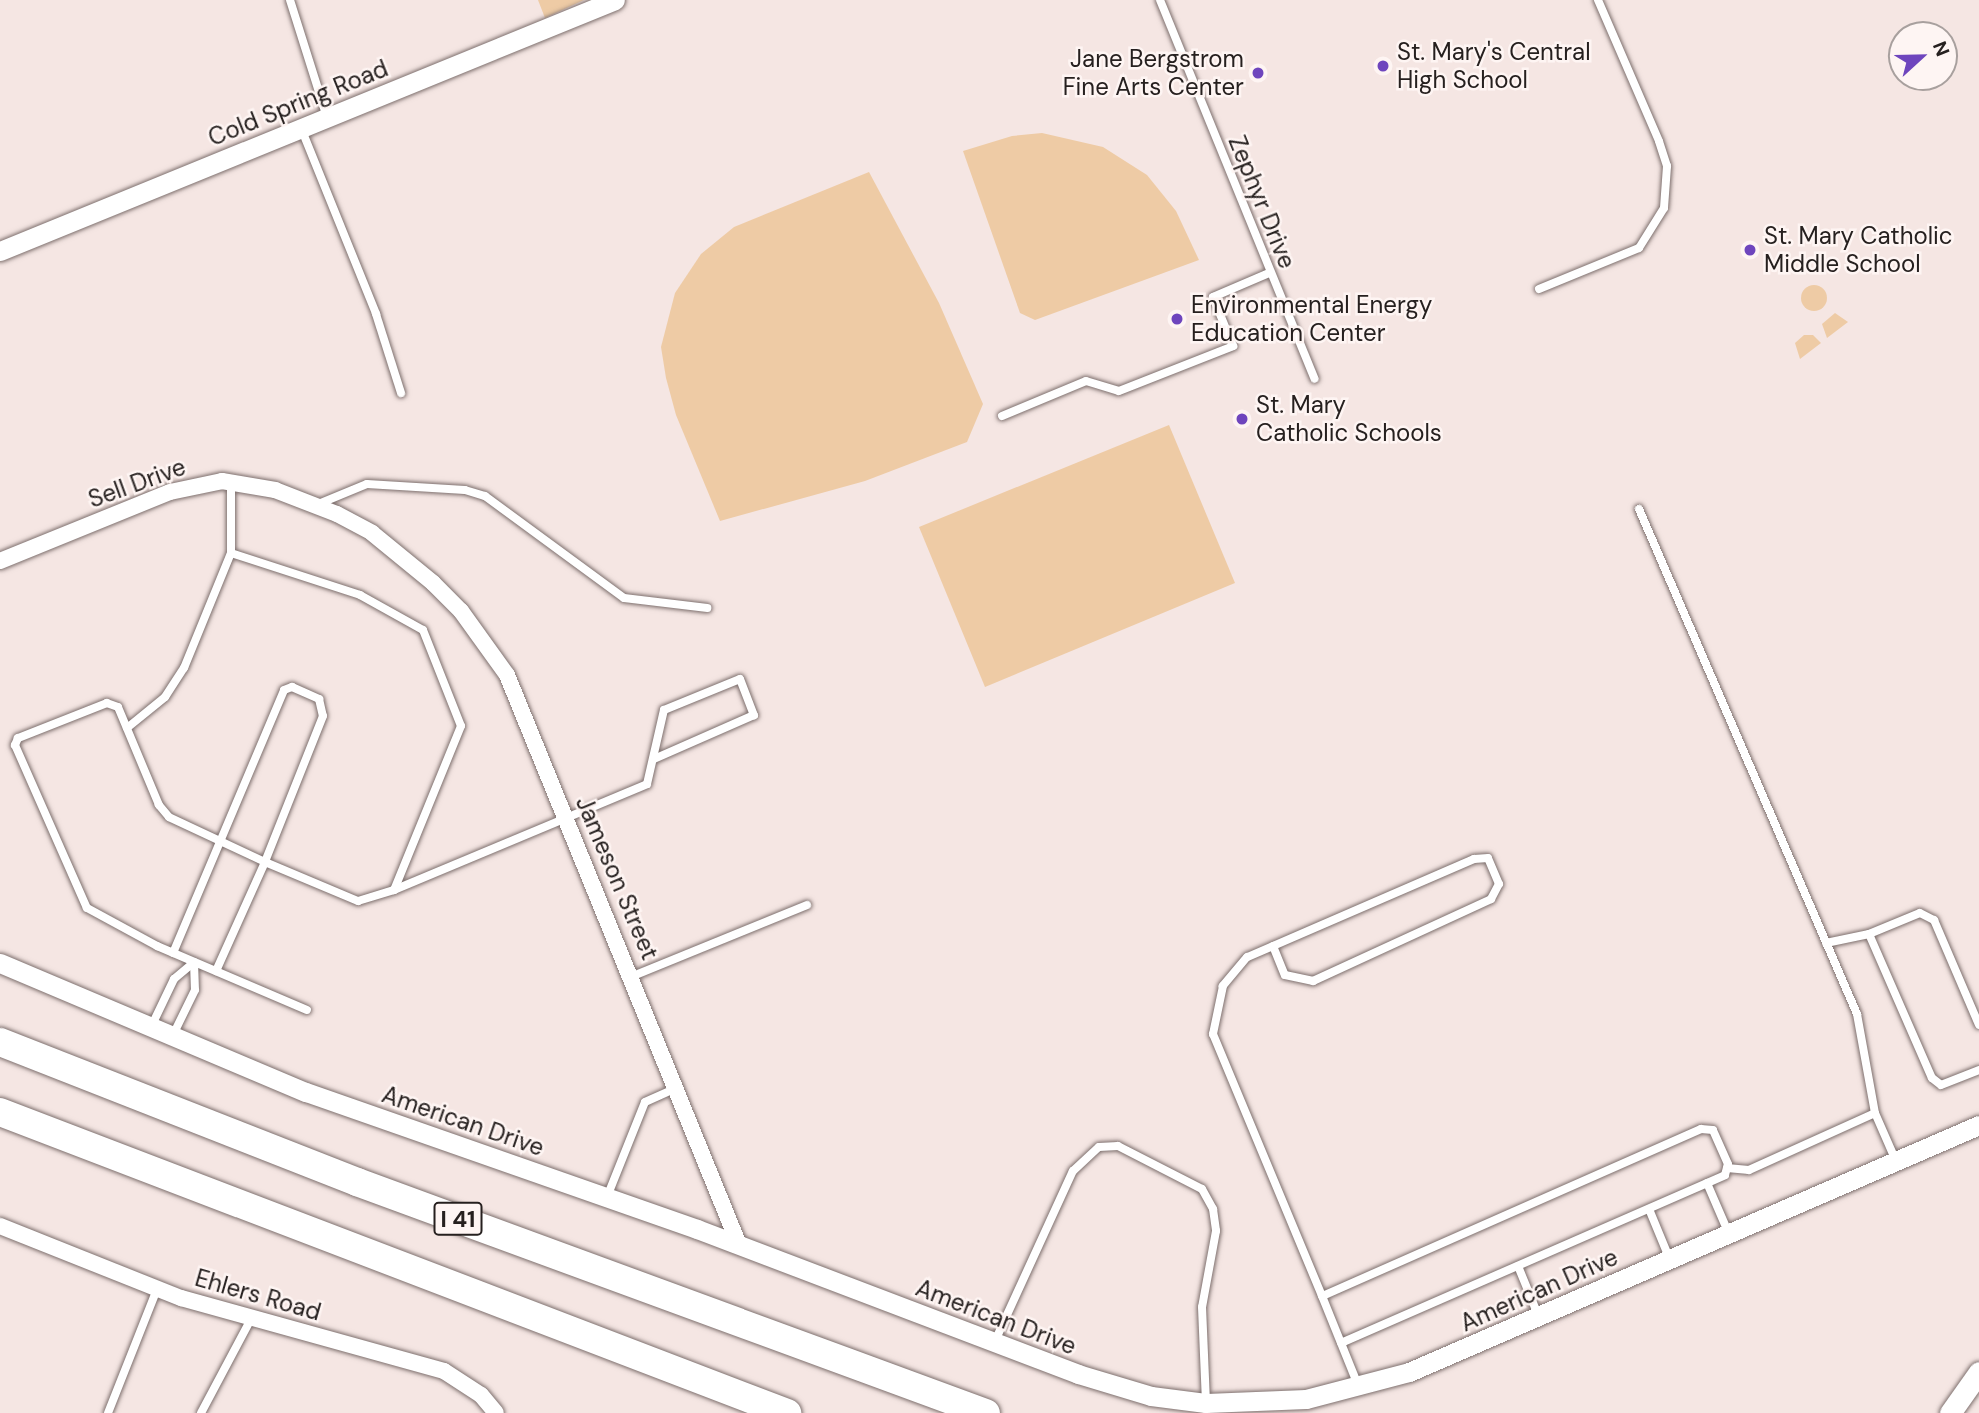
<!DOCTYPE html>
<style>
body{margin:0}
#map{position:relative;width:1979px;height:1413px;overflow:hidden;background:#f5e6e3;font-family:"DM Sans",sans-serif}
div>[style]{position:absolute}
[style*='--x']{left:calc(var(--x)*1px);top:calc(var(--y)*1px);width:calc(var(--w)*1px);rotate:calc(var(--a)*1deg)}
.green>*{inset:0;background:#eecba5}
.round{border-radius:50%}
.roads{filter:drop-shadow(0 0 2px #7d6f6d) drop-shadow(0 0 2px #7d6f6d)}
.service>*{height:8px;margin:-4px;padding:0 4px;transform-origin:4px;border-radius:4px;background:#fff}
.minor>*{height:16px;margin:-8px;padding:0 8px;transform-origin:8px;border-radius:8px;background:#fff}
.tertiary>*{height:19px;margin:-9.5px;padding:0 9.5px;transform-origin:9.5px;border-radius:9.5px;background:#fff}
.secondary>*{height:21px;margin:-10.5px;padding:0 10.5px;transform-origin:10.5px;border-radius:10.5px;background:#fff}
.motorway>*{height:28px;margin:-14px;padding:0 14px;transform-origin:14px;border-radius:14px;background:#fff}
.dots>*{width:19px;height:19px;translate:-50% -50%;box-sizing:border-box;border:4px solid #fef5f3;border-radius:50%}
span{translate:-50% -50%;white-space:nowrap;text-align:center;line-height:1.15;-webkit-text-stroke:5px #fef5f3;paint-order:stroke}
.shield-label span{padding:2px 5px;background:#fef5f3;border:2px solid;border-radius:5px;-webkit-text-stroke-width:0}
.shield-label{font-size:23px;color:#26201f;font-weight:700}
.poi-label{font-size:24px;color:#26201f}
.left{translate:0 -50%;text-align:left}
.right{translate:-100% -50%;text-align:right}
.street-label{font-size:24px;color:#26201f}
.north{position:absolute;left:1888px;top:21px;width:70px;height:70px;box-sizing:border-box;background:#fef5f3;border:2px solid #a8a09e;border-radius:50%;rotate:68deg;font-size:19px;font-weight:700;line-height:28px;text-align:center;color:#26201f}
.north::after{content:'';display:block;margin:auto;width:24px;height:32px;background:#6e45bd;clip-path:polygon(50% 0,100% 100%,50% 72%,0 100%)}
</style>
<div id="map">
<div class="green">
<i style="clip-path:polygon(538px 0,584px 0,545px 18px)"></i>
<i style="clip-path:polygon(1042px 133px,1103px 147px,1147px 175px,1176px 211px,1199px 260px,1035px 320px,1020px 313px,963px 151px,1012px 136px)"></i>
<i style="clip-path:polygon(869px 172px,939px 303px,983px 404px,967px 442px,865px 481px,720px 521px,676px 415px,666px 378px,661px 347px,675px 293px,701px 254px,734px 227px)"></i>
<i class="round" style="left:1801px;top:285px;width:26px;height:26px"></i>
<i style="clip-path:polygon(1835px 313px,1848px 322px,1827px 338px,1822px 324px)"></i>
<i style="clip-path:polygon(1804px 335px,1813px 335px,1821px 343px,1800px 359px,1795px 343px)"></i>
<i style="clip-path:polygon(1169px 425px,1235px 583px,985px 687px,919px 527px)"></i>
</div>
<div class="roads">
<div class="service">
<i style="--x:290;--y:0;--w:123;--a:72.5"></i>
<i style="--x:1160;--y:0;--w:409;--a:67.8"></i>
<i style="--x:301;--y:128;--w:201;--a:68"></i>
<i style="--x:376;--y:314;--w:83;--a:72.4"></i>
<i style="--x:1539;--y:289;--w:108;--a:-22.3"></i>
<i style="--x:1639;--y:248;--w:47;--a:-58"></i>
<i style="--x:1664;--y:208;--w:42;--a:-85.9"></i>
<i style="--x:1667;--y:166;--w:26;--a:-108"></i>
<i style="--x:1659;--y:141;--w:154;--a:-113.4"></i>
<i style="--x:1002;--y:416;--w:91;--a:-22.6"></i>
<i style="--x:1086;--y:381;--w:34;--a:17"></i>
<i style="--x:1119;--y:391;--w:123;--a:-21.5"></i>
<i style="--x:1233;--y:346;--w:53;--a:-112.2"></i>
<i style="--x:1213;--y:297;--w:61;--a:-23.2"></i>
<i style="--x:316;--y:505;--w:55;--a:-22.4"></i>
<i style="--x:367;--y:484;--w:98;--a:3.5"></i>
<i style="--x:465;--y:490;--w:21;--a:17"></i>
<i style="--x:485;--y:496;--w:172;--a:36.3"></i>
<i style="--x:624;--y:598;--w:84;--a:6.9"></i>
<i style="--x:1639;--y:509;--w:550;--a:66.65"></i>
<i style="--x:1857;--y:1014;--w:101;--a:79.7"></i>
<i style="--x:231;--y:553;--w:136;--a:18"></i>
<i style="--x:360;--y:595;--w:72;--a:29.1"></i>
<i style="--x:423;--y:630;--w:103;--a:68.4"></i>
<i style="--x:461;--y:726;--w:177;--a:112.2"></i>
<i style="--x:127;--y:728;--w:49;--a:-39.2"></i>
<i style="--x:165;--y:697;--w:35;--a:-57"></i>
<i style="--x:184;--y:668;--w:124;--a:-67.8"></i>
<i style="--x:231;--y:553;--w:72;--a:-90"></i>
<i style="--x:1869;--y:934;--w:157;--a:66.4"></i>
<i style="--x:1932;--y:1078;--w:11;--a:38"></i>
<i style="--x:1941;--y:1085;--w:41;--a:-21.5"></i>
<i style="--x:1826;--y:943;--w:44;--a:-11.8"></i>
<i style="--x:1869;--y:934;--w:55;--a:-22.4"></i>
<i style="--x:1920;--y:913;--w:16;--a:27"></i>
<i style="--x:1934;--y:920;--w:114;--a:66.8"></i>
<i style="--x:1273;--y:946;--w:31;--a:68"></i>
<i style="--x:1285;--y:975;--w:29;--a:12"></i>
<i style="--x:1313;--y:981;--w:196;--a:-24.7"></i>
<i style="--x:1491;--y:899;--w:17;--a:-62"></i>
<i style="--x:1499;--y:884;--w:28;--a:-113"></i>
<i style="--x:1488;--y:858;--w:14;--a:176"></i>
<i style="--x:1474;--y:859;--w:247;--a:156.6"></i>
<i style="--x:1247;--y:957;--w:38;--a:130"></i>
<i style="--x:1223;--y:986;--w:49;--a:101.8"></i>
<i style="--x:1213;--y:1034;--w:284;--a:67.4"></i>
<i style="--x:173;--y:953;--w:285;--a:-67.1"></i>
<i style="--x:284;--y:690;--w:9;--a:-21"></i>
<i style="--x:292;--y:687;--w:30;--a:24"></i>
<i style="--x:319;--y:699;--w:17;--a:77"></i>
<i style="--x:323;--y:716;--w:157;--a:111.7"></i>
<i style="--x:265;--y:862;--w:101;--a:22.8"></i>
<i style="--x:358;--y:901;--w:38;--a:-17"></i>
<i style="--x:394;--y:890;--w:274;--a:-22.7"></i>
<i style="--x:647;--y:784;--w:76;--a:-77.1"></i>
<i style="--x:664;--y:710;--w:82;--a:-22.2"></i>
<i style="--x:740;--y:679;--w:39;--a:69"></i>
<i style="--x:754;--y:715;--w:109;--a:156.3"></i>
<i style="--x:216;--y:971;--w:120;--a:-65.8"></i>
<i style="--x:265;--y:862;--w:106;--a:-154.9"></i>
<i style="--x:169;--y:817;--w:16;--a:-130"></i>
<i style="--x:159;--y:805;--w:106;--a:-112.7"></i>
<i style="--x:118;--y:707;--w:12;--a:-160"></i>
<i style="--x:107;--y:703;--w:96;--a:158.5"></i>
<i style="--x:18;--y:738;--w:8;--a:113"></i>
<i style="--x:15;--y:745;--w:178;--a:66.2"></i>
<i style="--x:87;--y:908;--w:80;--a:28.5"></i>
<i style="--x:157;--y:946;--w:163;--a:23.1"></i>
<i style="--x:633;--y:976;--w:188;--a:-22.2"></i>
<i style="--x:152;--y:1025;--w:51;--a:-64.4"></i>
<i style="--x:174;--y:979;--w:26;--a:-40"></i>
<i style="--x:194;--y:962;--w:28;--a:88"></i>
<i style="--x:195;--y:990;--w:50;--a:116.1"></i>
<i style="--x:1727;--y:1168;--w:22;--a:5"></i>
<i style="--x:1749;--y:1170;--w:138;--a:-24.3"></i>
<i style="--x:1875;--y:1113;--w:52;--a:66.4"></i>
<i style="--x:1707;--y:1183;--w:56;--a:66.7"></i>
<i style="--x:607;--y:1197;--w:102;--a:-68.2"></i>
<i style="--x:645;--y:1102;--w:34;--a:-24"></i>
<i style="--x:1649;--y:1209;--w:55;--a:67.6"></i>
<i style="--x:1518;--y:1266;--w:53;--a:67.8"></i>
<i style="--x:995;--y:1341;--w:187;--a:-65.4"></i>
<i style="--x:1073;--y:1171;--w:35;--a:-43"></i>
<i style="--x:1099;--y:1147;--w:19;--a:-3"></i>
<i style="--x:1118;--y:1146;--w:94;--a:27.1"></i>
<i style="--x:1202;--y:1189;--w:23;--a:61"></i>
<i style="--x:1213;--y:1209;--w:22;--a:82"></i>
<i style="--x:1216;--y:1231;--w:77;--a:100.4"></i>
<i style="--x:1202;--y:1307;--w:95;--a:87.6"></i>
<i style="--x:1341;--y:1343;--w:419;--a:-23.6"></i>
<i style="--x:1725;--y:1175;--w:11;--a:-75"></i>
<i style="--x:1728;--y:1164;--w:37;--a:-114"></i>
<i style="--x:1713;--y:1130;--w:12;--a:-175"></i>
<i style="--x:1701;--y:1129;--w:414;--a:156.2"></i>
<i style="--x:1322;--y:1296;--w:96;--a:68"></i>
<i style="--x:108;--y:1413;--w:133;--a:-68.4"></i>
<i style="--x:201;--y:1413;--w:106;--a:-62"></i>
</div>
<div class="minor">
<i style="--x:0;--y:561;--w:183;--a:-22.1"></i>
<i style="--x:170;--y:492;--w:53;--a:-11.9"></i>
<i style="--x:222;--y:481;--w:54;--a:9.6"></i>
<i style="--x:275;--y:490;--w:66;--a:21.2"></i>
<i style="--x:337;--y:514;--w:40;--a:28"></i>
<i style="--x:372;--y:533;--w:79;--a:39.3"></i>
<i style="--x:433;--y:583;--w:40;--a:45"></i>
<i style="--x:461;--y:611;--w:79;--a:54.3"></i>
<i style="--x:507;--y:675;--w:615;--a:67.85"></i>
<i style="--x:0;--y:1226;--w:195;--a:21.7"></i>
<i style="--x:181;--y:1298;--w:273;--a:15.5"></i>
<i style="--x:444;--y:1371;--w:44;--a:33"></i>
<i style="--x:481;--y:1395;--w:23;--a:50"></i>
</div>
<div class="tertiary">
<i style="--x:0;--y:251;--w:664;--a:-22.2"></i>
<i style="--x:0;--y:963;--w:332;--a:22.9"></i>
<i style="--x:306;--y:1092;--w:414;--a:19.3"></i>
<i style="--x:697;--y:1229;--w:408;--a:20.8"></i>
<i style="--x:1078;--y:1374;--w:76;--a:16.8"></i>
<i style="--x:1151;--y:1396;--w:55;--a:7.3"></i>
<i style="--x:1206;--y:1403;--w:100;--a:-2.3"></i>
<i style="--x:1306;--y:1399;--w:106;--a:-14.7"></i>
<i style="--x:1409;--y:1372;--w:621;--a:-23.43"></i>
</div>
<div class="secondary">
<i style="--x:1950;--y:1413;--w:50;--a:-54.7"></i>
</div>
<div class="motorway">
<i style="--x:0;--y:1042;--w:383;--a:21.4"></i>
<i style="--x:357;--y:1182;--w:670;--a:20.17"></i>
<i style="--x:0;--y:1112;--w:843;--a:20.93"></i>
</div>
</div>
<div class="dots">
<i style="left:1383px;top:66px;background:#6e45bd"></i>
<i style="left:1258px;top:73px;background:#6e45bd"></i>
<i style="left:1750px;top:250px;background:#6e45bd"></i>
<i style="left:1177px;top:319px;background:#6e45bd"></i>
<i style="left:1242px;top:419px;background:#6e45bd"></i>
</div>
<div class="shield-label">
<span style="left:458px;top:1219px">I 41</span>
</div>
<div class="poi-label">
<span class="left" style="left:1397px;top:66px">St. Mary's Central<br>High School</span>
<span class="right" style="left:1244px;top:73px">Jane Bergstrom<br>Fine Arts Center</span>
<span class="left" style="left:1764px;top:250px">St. Mary Catholic<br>Middle School</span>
<span class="left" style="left:1191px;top:319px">Environmental Energy<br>Education Center</span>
<span class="left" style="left:1256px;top:419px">St. Mary<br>Catholic Schools</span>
</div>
<div class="street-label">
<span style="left:298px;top:103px;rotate:-22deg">Cold Spring Road</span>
<span style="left:1262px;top:202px;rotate:68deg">Zephyr Drive</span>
<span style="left:137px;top:483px;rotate:-20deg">Sell Drive</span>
<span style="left:617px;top:878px;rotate:67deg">Jameson Street</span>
<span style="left:463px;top:1121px;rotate:19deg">American Drive</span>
<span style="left:1539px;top:1290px;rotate:-24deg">American Drive</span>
<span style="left:258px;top:1295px;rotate:16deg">Ehlers Road</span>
<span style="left:996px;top:1317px;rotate:21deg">American Drive</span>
</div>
<div class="north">N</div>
</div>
